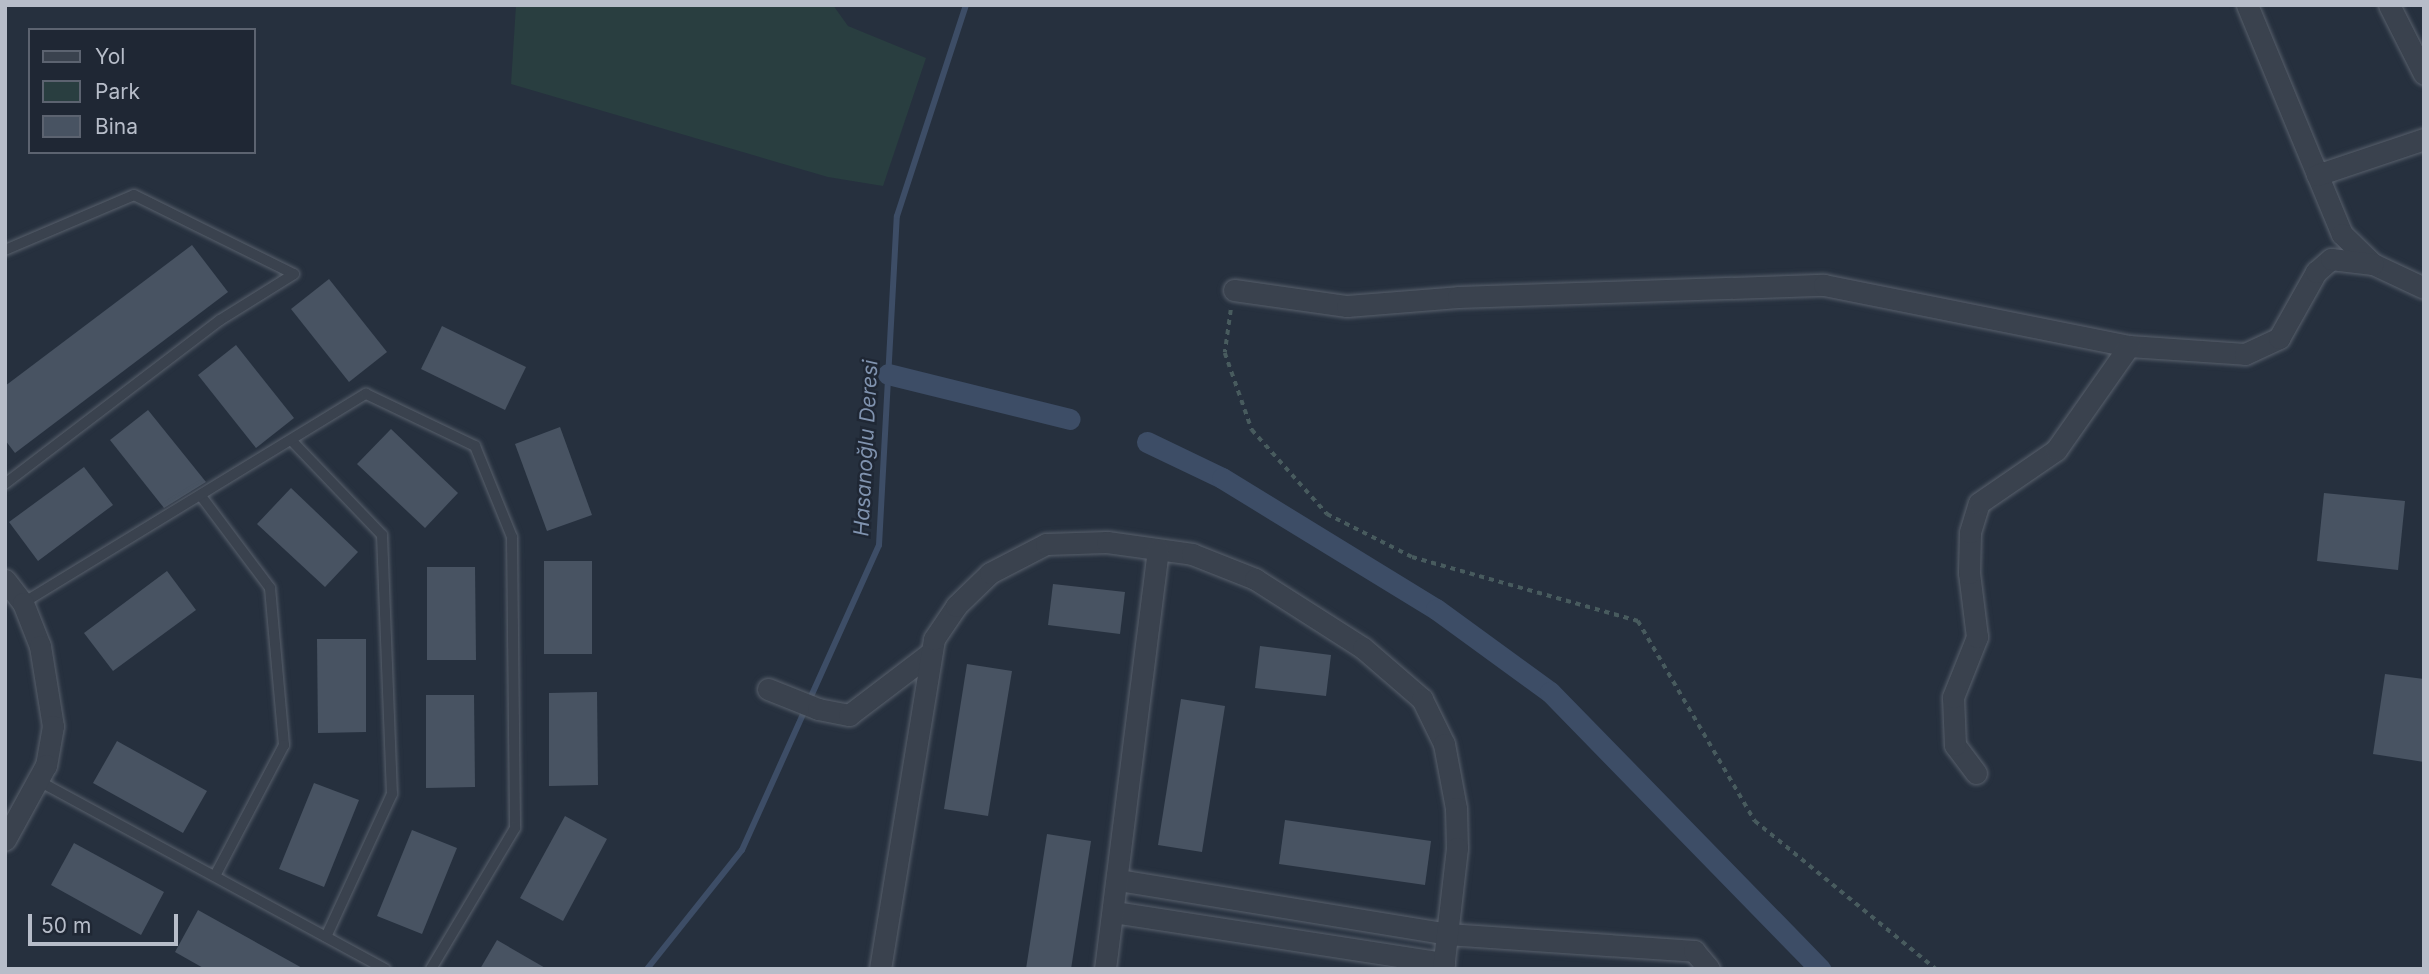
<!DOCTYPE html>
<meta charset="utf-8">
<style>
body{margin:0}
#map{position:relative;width:2429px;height:974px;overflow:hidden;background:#26303e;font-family:Inter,sans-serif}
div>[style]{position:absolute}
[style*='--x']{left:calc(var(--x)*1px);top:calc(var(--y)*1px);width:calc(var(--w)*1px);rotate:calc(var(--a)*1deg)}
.green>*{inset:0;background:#293e40}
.stream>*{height:6px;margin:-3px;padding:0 3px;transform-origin:3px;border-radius:3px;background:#3d4d66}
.canal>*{height:21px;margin:-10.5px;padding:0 10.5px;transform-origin:10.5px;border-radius:10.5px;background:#3d4d66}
.building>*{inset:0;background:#485362}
.path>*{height:3.5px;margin-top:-1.75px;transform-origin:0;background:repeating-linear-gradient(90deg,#485b5e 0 5px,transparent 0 10px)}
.roads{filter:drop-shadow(0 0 2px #58606c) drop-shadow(0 0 2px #58606c)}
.lane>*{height:10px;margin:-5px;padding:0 5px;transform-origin:5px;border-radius:5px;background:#3a424e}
.street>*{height:21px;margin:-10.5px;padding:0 10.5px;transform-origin:10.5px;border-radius:10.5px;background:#3a424e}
span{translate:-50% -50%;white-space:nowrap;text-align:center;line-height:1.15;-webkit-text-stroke:5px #1f2734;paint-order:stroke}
.water-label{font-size:21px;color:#8093af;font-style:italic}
.frame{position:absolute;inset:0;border:7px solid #b7bdc9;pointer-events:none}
.legend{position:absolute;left:28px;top:28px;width:228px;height:126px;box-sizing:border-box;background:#1f2734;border:2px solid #5c6370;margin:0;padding:9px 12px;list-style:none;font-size:21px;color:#b7bdc9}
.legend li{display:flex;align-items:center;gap:14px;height:35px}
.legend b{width:35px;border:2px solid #5c6370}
.scale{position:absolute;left:28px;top:914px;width:150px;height:32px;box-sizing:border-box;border:4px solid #b7bdc9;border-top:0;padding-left:9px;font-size:21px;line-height:24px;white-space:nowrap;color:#b7bdc9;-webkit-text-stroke:5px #1f2734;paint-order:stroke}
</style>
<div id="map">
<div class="green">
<i style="clip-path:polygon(516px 5px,833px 5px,848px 26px,926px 58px,883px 186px,828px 177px,511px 84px)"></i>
</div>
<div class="stream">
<i style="--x:647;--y:969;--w:152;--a:-51.4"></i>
<i style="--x:742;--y:850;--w:334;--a:-65.8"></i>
<i style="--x:879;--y:545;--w:329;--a:-86.9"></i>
<i style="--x:897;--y:216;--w:222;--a:-71.9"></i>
</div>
<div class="canal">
<i style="--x:888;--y:374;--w:187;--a:13.9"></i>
<i style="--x:1147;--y:442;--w:83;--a:25.6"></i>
<i style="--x:1222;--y:478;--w:251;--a:31.5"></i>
<i style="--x:1436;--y:609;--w:141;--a:36.1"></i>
<i style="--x:1550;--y:692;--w:387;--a:45.7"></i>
</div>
<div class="building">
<i style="clip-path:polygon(192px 245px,228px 292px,15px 453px,5px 440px,5px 386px)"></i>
<i style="clip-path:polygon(329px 279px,387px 352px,349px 382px,291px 309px)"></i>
<i style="clip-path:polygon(442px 326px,526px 367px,505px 410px,421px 369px)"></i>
<i style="clip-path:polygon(236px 345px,294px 418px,256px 448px,198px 375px)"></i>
<i style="clip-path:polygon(148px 410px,206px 482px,164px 508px,110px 440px)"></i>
<i style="clip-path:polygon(560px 427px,592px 515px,547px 531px,515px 444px)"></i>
<i style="clip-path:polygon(391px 429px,458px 493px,425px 528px,357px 464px)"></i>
<i style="clip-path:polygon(84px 467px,113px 505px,38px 561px,9px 522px)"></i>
<i style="clip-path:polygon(291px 488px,358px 552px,325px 587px,257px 524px)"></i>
<i style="clip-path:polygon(2324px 493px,2405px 501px,2398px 570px,2317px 561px)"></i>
<i style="clip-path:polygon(544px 561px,592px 561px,592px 654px,544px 654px)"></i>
<i style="clip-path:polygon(427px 567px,475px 567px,476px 660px,427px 660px)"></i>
<i style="clip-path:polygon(167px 571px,196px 610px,113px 671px,84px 633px)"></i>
<i style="clip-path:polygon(1053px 584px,1125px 592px,1120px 634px,1048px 625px)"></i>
<i style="clip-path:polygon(317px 639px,366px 639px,366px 732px,318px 733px)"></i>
<i style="clip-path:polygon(1260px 646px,1331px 655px,1326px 696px,1255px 688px)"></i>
<i style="clip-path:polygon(967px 664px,1012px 671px,988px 816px,944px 809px)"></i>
<i style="clip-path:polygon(2385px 674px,2424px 679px,2424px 762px,2373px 754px)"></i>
<i style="clip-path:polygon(597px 692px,598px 785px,549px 786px,549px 693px)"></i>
<i style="clip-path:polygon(426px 695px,474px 695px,475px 787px,426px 788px)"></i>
<i style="clip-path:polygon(1181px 699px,1225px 706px,1202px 852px,1158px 845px)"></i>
<i style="clip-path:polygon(117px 741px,207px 791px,183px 833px,93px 783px)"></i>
<i style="clip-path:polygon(314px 783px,359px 800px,324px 887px,279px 869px)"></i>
<i style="clip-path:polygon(565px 816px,607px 839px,563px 921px,520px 898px)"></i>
<i style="clip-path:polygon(1285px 820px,1431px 841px,1425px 885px,1279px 864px)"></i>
<i style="clip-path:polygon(412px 830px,457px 848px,422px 934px,377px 916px)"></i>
<i style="clip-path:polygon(1047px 834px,1091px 841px,1071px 969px,1026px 969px)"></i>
<i style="clip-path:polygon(74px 843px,164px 892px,141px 935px,51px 885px)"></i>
<i style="clip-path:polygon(198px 910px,304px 969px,205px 969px,175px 952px)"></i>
<i style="clip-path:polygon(497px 940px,547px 969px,480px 969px)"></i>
</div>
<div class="path">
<i style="--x:1231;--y:310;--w:43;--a:97.9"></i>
<i style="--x:1225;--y:353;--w:82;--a:70.7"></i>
<i style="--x:1252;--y:430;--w:113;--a:48.2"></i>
<i style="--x:1327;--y:514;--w:95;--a:26.8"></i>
<i style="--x:1412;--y:557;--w:235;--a:15.8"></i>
<i style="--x:1638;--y:621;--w:232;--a:59.7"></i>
<i style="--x:1755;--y:821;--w:234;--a:39.3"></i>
</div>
<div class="roads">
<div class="lane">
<i style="--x:5;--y:250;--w:140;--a:-23.1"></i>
<i style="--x:134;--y:195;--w:178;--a:26.3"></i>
<i style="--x:294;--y:274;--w:87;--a:148.1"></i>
<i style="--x:220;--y:320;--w:270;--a:142.7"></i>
<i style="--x:292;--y:441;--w:130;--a:46.2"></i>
<i style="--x:382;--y:535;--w:259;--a:87.8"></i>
<i style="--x:392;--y:794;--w:157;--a:114.8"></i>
<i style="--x:201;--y:496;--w:115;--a:53.1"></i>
<i style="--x:270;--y:588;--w:158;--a:84.9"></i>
<i style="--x:284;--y:745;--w:148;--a:117.8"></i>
<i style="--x:23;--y:603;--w:402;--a:-31.4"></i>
<i style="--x:366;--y:394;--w:121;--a:25.5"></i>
<i style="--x:475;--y:446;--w:98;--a:67.9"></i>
<i style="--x:512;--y:537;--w:291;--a:89.4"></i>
<i style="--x:515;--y:828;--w:164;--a:120.8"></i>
<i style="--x:37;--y:780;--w:396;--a:28.5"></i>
</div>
<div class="street">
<i style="--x:2247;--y:5;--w:248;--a:67.5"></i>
<i style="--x:2342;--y:234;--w:43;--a:44.1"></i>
<i style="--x:2373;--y:264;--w:56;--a:25.2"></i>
<i style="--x:2389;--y:5;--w:77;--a:63.1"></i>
<i style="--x:2317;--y:175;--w:113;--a:-18.6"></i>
<i style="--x:1234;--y:290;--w:114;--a:8.1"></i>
<i style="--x:1347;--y:306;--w:111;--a:-4.6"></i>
<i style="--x:1458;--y:297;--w:366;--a:-1.9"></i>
<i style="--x:1824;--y:285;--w:311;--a:11.3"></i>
<i style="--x:2129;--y:346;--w:116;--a:3.9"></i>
<i style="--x:2245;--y:354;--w:38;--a:-25"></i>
<i style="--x:2279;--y:338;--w:76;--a:-60.7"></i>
<i style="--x:2316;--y:272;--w:20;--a:-41"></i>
<i style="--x:2331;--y:259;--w:42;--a:6.8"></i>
<i style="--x:5;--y:580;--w:29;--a:52"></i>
<i style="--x:23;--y:603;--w:46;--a:68.4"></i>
<i style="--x:40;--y:646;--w:81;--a:80.8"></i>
<i style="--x:53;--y:726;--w:40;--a:100"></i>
<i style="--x:46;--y:765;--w:85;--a:118.7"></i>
<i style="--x:768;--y:689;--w:54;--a:21.8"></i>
<i style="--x:818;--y:709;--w:32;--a:11"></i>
<i style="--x:849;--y:715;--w:101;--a:-37.3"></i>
<i style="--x:1976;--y:773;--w:35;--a:-127"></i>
<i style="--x:1955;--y:745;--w:48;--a:-92.4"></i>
<i style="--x:1953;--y:697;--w:65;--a:-68.2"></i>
<i style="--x:1977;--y:637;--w:64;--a:-97.1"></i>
<i style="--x:1969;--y:573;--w:41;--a:-88.6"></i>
<i style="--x:1970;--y:532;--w:30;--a:-73"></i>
<i style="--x:1979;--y:503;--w:93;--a:-34.5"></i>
<i style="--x:2056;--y:450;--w:127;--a:-54.9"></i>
<i style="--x:1119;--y:880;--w:332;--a:9.3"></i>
<i style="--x:1447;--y:934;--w:248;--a:3.9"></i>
<i style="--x:1694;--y:951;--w:23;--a:50"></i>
<i style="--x:1114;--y:912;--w:334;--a:8.8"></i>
<i style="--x:880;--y:969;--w:334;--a:-80.7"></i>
<i style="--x:934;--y:639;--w:40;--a:-56"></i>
<i style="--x:956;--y:606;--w:47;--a:-44.1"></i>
<i style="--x:990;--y:573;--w:63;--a:-27.4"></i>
<i style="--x:1046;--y:544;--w:61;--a:-1.9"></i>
<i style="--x:1107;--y:542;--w:86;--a:8"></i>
<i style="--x:1192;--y:554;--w:68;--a:21.6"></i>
<i style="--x:1255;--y:579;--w:128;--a:32.6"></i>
<i style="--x:1363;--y:648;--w:78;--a:40.8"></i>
<i style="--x:1422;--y:699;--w:50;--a:63.9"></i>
<i style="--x:1444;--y:744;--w:65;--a:79.4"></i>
<i style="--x:1456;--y:808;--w:40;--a:88.6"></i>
<i style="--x:1457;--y:848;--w:122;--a:96.6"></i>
<i style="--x:1105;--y:969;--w:422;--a:-82.8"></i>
</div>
</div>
<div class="water-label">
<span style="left:866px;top:448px;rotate:-87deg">Hasanoğlu Deresi</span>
</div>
<div class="frame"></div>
<ul class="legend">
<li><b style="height:9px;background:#3a424e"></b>Yol</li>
<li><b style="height:19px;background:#293e40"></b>Park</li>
<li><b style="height:19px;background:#485362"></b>Bina</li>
</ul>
<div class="scale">50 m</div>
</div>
